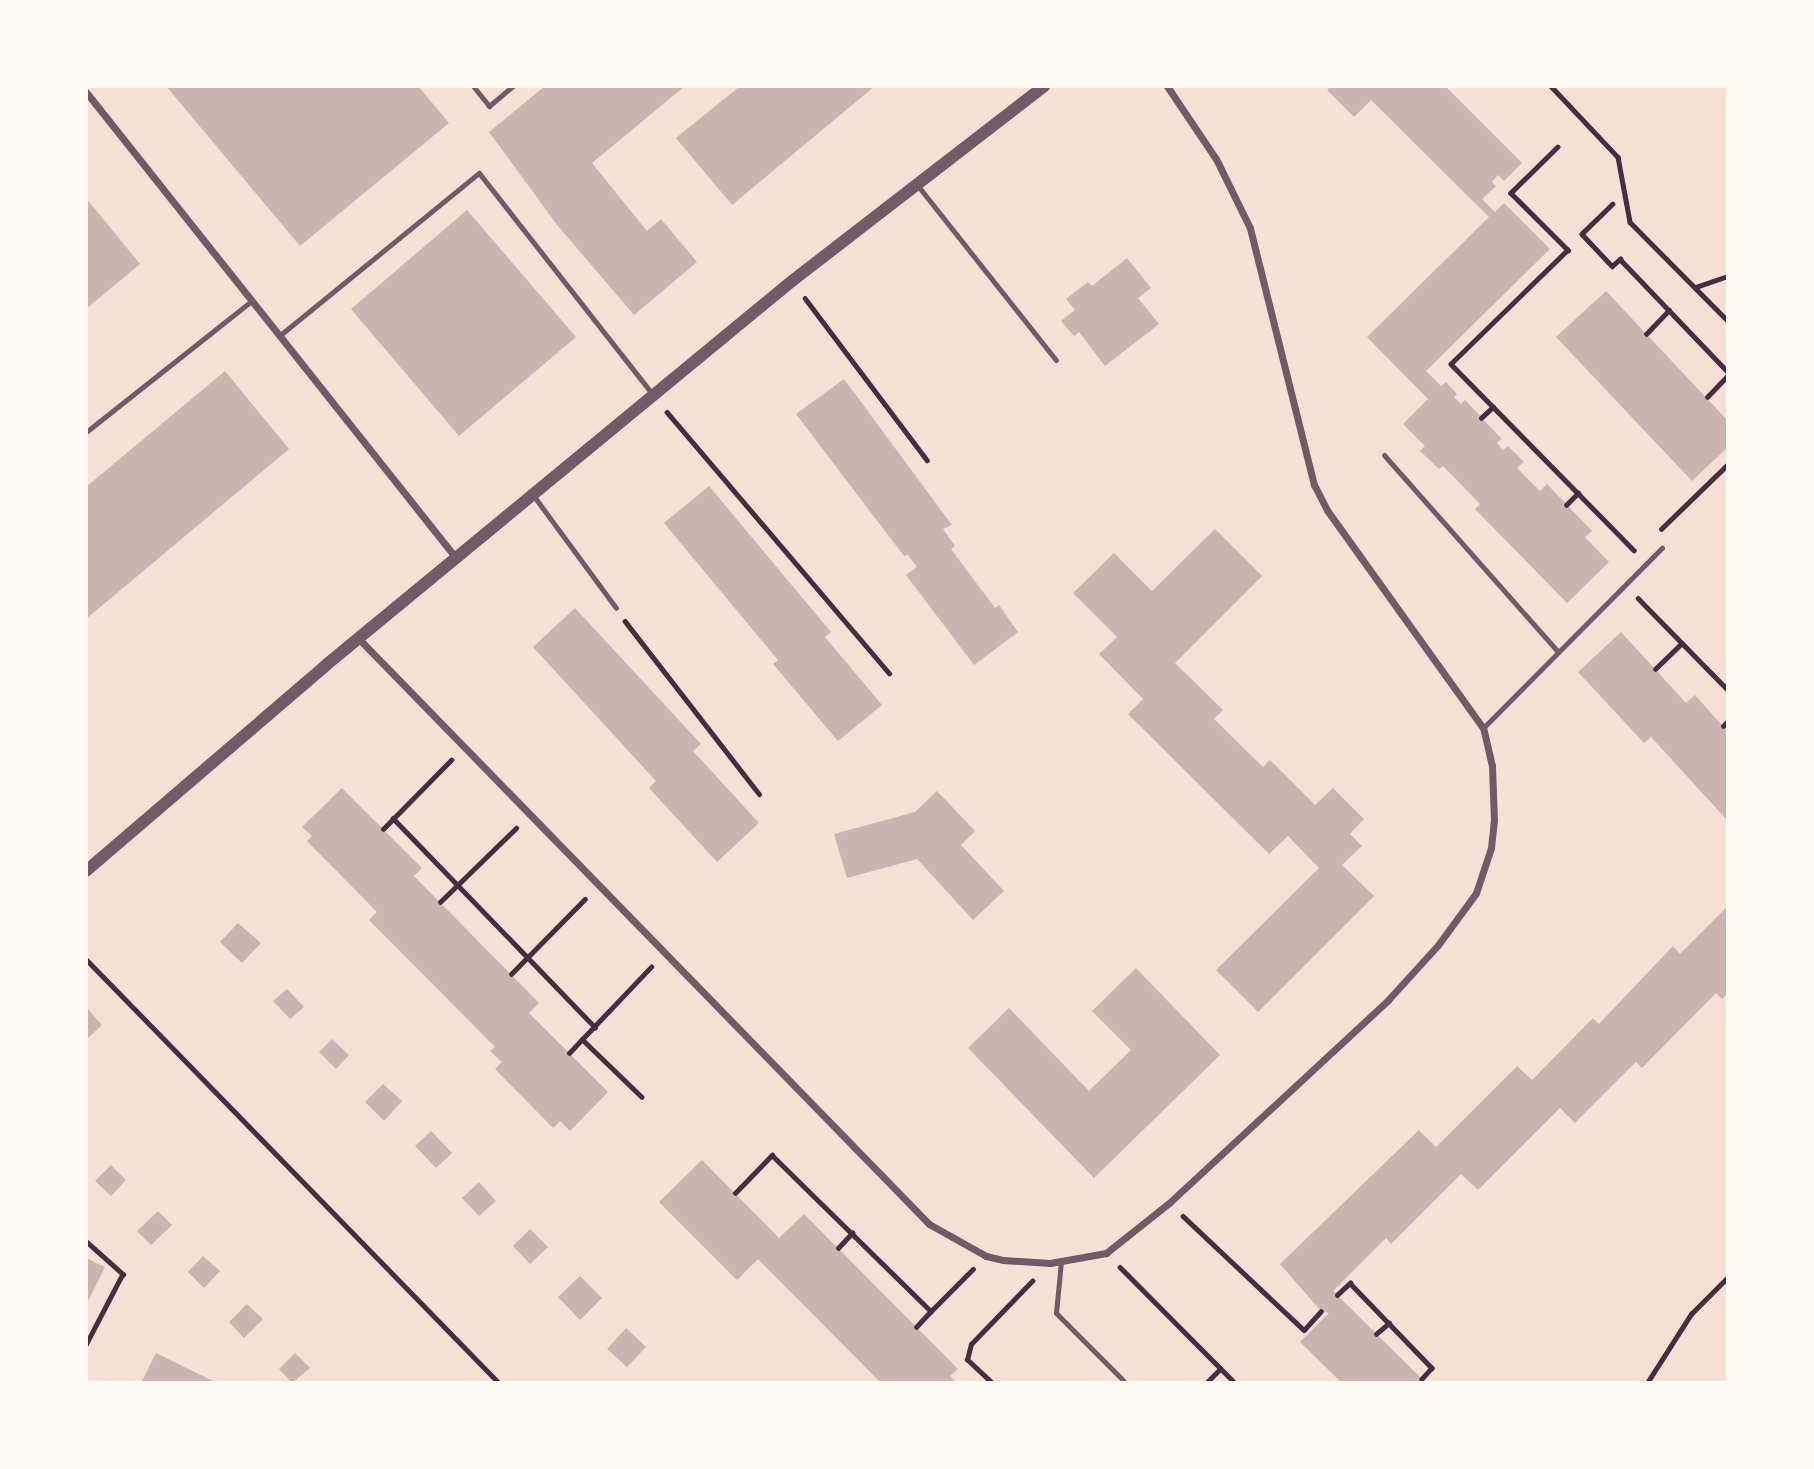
<!DOCTYPE html>
<style>
body{margin:0}
#map{position:relative;width:1814px;height:1469px;overflow:hidden;background:#f7e1d7;font-family:Montserrat,sans-serif}
div>[style]{position:absolute}
[style*='--x']{left:calc(var(--x)*1px);top:calc(var(--y)*1px);width:calc(var(--w)*1px);rotate:calc(var(--a)*1deg)}
.building>*{inset:0;background:#ccb4b1}
.path>*{height:4.5px;margin:-2.25px;padding:0 2.25px;transform-origin:2.25px;border-radius:2.25px;background:#4a2c40}
.service>*{height:5px;margin:-2.5px;padding:0 2.5px;transform-origin:2.5px;border-radius:2.5px;background:#755966}
.minor>*{height:7px;margin:-3.5px;padding:0 3.5px;transform-origin:3.5px;border-radius:3.5px;background:#755966}
.tertiary>*{height:12px;margin:-6px;padding:0 6px;transform-origin:6px;border-radius:6px;background:#755966}
span{translate:-50% -50%;white-space:nowrap;text-align:center;line-height:1.15;-webkit-text-stroke:5px #fffaf5;paint-order:stroke}
.frame{position:absolute;inset:0;border:88px solid #fffaf5;pointer-events:none}
</style>
<div id="map">
<div class="building">
<i style="clip-path:polygon(166px 86px,418px 86px,449px 123px,300px 246px)"></i>
<i style="clip-path:polygon(545px 86px,685px 86px,592px 163px,647px 231px,661px 219px,697px 262px,634px 315px,558px 226px,489px 132px)"></i>
<i style="clip-path:polygon(740px 86px,875px 86px,732px 205px,676px 138px)"></i>
<i style="clip-path:polygon(1332px 86px,1445px 86px,1522px 163px,1504px 181px,1498px 175px,1492px 182px,1496px 186px,1482px 199px,1495px 212px,1504px 203px,1550px 249px,1426px 371px,1441px 386px,1446px 382px,1457px 394px,1454px 397px,1461px 404px,1465px 400px,1502px 439px,1497px 443px,1503px 450px,1508px 446px,1524px 462px,1517px 468px,1540px 491px,1547px 484px,1592px 531px,1585px 537px,1609px 562px,1567px 603px,1475px 509px,1480px 504px,1443px 466px,1439px 469px,1420px 451px,1425px 446px,1403px 424px,1428px 399px,1367px 337px,1489px 217px,1371px 100px,1354px 117px,1327px 90px)"></i>
<i style="clip-path:polygon(86px 198px,140px 264px,86px 309px)"></i>
<i style="clip-path:polygon(467px 210px,576px 337px,459px 436px,351px 309px)"></i>
<i style="clip-path:polygon(1127px 258px,1151px 288px,1138px 298px,1159px 324px,1105px 366px,1079px 332px,1074px 336px,1061px 321px,1075px 310px,1066px 299px,1088px 282px,1092px 286px)"></i>
<i style="clip-path:polygon(1606px 291px,1728px 421px,1728px 447px,1692px 481px,1556px 337px)"></i>
<i style="clip-path:polygon(225px 371px,289px 449px,86px 619px,86px 487px)"></i>
<i style="clip-path:polygon(844px 379px,952px 525px,943px 529px,955px 546px,951px 549px,995px 608px,999px 605px,1018px 632px,974px 665px,906px 575px,917px 567px,908px 555px,904px 556px,796px 414px)"></i>
<i style="clip-path:polygon(709px 486px,831px 632px,825px 637px,882px 705px,838px 741px,773px 664px,778px 660px,664px 523px)"></i>
<i style="clip-path:polygon(1215px 529px,1262px 576px,1175px 663px,1223px 710px,1214px 719px,1263px 767px,1270px 760px,1315px 805px,1333px 788px,1364px 819px,1350px 834px,1362px 846px,1342px 865px,1374px 896px,1258px 1012px,1216px 970px,1319px 868px,1288px 836px,1269px 854px,1128px 714px,1143px 699px,1099px 654px,1117px 637px,1073px 593px,1114px 553px,1152px 591px)"></i>
<i style="clip-path:polygon(575px 608px,701px 744px,693px 751px,759px 823px,717px 862px,649px 788px,656px 781px,533px 647px)"></i>
<i style="clip-path:polygon(1621px 632px,1686px 703px,1695px 695px,1728px 732px,1728px 821px,1651px 737px,1644px 743px,1578px 672px)"></i>
<i style="clip-path:polygon(342px 788px,422px 868px,414px 876px,539px 1003px,529px 1013px,608px 1092px,570px 1131px,560px 1121px,553px 1128px,495px 1069px,502px 1062px,490px 1051px,495px 1047px,369px 920px,377px 912px,307px 841px,312px 836px,302px 827px)"></i>
<i style="clip-path:polygon(937px 791px,975px 831px,961px 845px,1004px 891px,973px 920px,917px 859px,847px 878px,834px 834px,915px 812px)"></i>
<i style="clip-path:polygon(1728px 906px,1728px 993px,1722px 999px,1716px 993px,1642px 1068px,1636px 1062px,1575px 1123px,1560px 1108px,1478px 1190px,1461px 1174px,1391px 1244px,1386px 1238px,1333px 1291px,1426px 1383px,1342px 1383px,1300px 1342px,1329px 1313px,1321px 1311px,1280px 1264px,1419px 1130px,1436px 1147px,1517px 1066px,1532px 1080px,1593px 1018px,1599px 1024px,1673px 946px,1680px 954px)"></i>
<i style="clip-path:polygon(238px 923px,261px 943px,242px 963px,220px 942px)"></i>
<i style="clip-path:polygon(1136px 968px,1220px 1055px,1094px 1178px,968px 1048px,1009px 1008px,1089px 1091px,1131px 1050px,1092px 1011px)"></i>
<i style="clip-path:polygon(287px 989px,304px 1007px,290px 1019px,273px 1001px)"></i>
<i style="clip-path:polygon(86px 1007px,102px 1025px,86px 1040px)"></i>
<i style="clip-path:polygon(332px 1039px,349px 1055px,336px 1069px,319px 1052px)"></i>
<i style="clip-path:polygon(383px 1084px,402px 1101px,384px 1121px,365px 1102px)"></i>
<i style="clip-path:polygon(431px 1131px,452px 1153px,436px 1168px,415px 1146px)"></i>
<i style="clip-path:polygon(702px 1160px,779px 1238px,804px 1214px,958px 1369px,950px 1376px,957px 1383px,881px 1383px,758px 1259px,737px 1280px,659px 1202px)"></i>
<i style="clip-path:polygon(111px 1165px,126px 1180px,111px 1196px,95px 1181px)"></i>
<i style="clip-path:polygon(479px 1182px,496px 1201px,479px 1216px,462px 1198px)"></i>
<i style="clip-path:polygon(158px 1211px,172px 1225px,151px 1245px,137px 1231px)"></i>
<i style="clip-path:polygon(530px 1229px,548px 1247px,530px 1264px,513px 1246px)"></i>
<i style="clip-path:polygon(203px 1256px,220px 1271px,204px 1288px,188px 1272px)"></i>
<i style="clip-path:polygon(86px 1258px,105px 1267px,86px 1305px)"></i>
<i style="clip-path:polygon(580px 1276px,602px 1298px,580px 1320px,558px 1297px)"></i>
<i style="clip-path:polygon(247px 1304px,263px 1319px,244px 1338px,229px 1322px)"></i>
<i style="clip-path:polygon(626px 1328px,646px 1347px,627px 1367px,607px 1349px)"></i>
<i style="clip-path:polygon(156px 1353px,217px 1383px,141px 1383px)"></i>
<i style="clip-path:polygon(295px 1353px,310px 1368px,292px 1383px,279px 1369px)"></i>
</div>
<div class="path">
<i style="--x:1551;--y:86;--w:98;--a:46.7"></i>
<i style="--x:1618;--y:157;--w:66;--a:79.5"></i>
<i style="--x:1630;--y:222;--w:139;--a:45.3"></i>
<i style="--x:1558;--y:147;--w:66;--a:135.6"></i>
<i style="--x:1511;--y:193;--w:81;--a:45"></i>
<i style="--x:1568;--y:250;--w:163;--a:135.7"></i>
<i style="--x:1451;--y:364;--w:261;--a:45.5"></i>
<i style="--x:1613;--y:204;--w:43;--a:135.9"></i>
<i style="--x:1582;--y:234;--w:44;--a:46.8"></i>
<i style="--x:1612;--y:266;--w:11;--a:-41"></i>
<i style="--x:1620;--y:259;--w:156;--a:46.3"></i>
<i style="--x:1696;--y:287;--w:34;--a:-19"></i>
<i style="--x:805;--y:298;--w:203;--a:53"></i>
<i style="--x:1646;--y:334;--w:33;--a:-46"></i>
<i style="--x:1707;--y:397;--w:30;--a:-46"></i>
<i style="--x:667;--y:412;--w:343;--a:49.6"></i>
<i style="--x:1481;--y:418;--w:16;--a:-43"></i>
<i style="--x:1566;--y:505;--w:17;--a:-45"></i>
<i style="--x:1661;--y:529;--w:93;--a:-44.1"></i>
<i style="--x:1638;--y:598;--w:129;--a:45.6"></i>
<i style="--x:625;--y:621;--w:219;--a:52.2"></i>
<i style="--x:1655;--y:669;--w:37;--a:-44"></i>
<i style="--x:1723;--y:726;--w:7;--a:-45"></i>
<i style="--x:393;--y:818;--w:291;--a:46"></i>
<i style="--x:383;--y:829;--w:97;--a:-45.4"></i>
<i style="--x:440;--y:902;--w:106;--a:-44.2"></i>
<i style="--x:86;--y:959;--w:592;--a:45.75"></i>
<i style="--x:511;--y:974;--w:105;--a:-45.4"></i>
<i style="--x:582;--y:1039;--w:83;--a:44"></i>
<i style="--x:569;--y:1053;--w:119;--a:-46.4"></i>
<i style="--x:735;--y:1193;--w:53;--a:-45.8"></i>
<i style="--x:772;--y:1155;--w:223;--a:44.5"></i>
<i style="--x:931;--y:1311;--w:59;--a:-45"></i>
<i style="--x:1183;--y:1216;--w:166;--a:43.3"></i>
<i style="--x:1304;--y:1330;--w:25;--a:-48"></i>
<i style="--x:86;--y:1241;--w:50;--a:41.7"></i>
<i style="--x:123;--y:1274;--w:80;--a:117.5"></i>
<i style="--x:838;--y:1248;--w:21;--a:-47"></i>
<i style="--x:1120;--y:1267;--w:163;--a:45.2"></i>
<i style="--x:1337;--y:1295;--w:18;--a:-43"></i>
<i style="--x:1350;--y:1283;--w:118;--a:46"></i>
<i style="--x:1432;--y:1368;--w:15;--a:132"></i>
<i style="--x:916;--y:1327;--w:22;--a:-47"></i>
<i style="--x:1376;--y:1334;--w:17;--a:-40"></i>
<i style="--x:992;--y:1383;--w:34;--a:-137"></i>
<i style="--x:967;--y:1360;--w:16;--a:-76"></i>
<i style="--x:971;--y:1344;--w:88;--a:-45.9"></i>
<i style="--x:1206;--y:1383;--w:20;--a:-45"></i>
<i style="--x:1647;--y:1383;--w:82;--a:-57.5"></i>
<i style="--x:1691;--y:1314;--w:52;--a:-45"></i>
</div>
<div class="service">
<i style="--x:473;--y:86;--w:26;--a:51"></i>
<i style="--x:489;--y:106;--w:31;--a:-40"></i>
<i style="--x:918;--y:186;--w:222;--a:51.6"></i>
<i style="--x:279;--y:336;--w:258;--a:-39.2"></i>
<i style="--x:479;--y:173;--w:282;--a:51.9"></i>
<i style="--x:86;--y:432;--w:211;--a:-38.4"></i>
<i style="--x:1384;--y:455;--w:263;--a:48.5"></i>
<i style="--x:533;--y:495;--w:140;--a:53.7"></i>
<i style="--x:1483;--y:728;--w:254;--a:-45.2"></i>
<i style="--x:1061;--y:1261;--w:52;--a:95.5"></i>
<i style="--x:1056;--y:1313;--w:95;--a:45"></i>
</div>
<div class="minor">
<i style="--x:86;--y:92;--w:595;--a:51.55"></i>
<i style="--x:359;--y:639;--w:817;--a:45.74"></i>
<i style="--x:929;--y:1224;--w:65;--a:29.3"></i>
<i style="--x:986;--y:1256;--w:17;--a:13"></i>
<i style="--x:1003;--y:1260;--w:47;--a:3.7"></i>
<i style="--x:1050;--y:1263;--w:57;--a:-10.1"></i>
<i style="--x:1106;--y:1253;--w:80;--a:-38.4"></i>
<i style="--x:1169;--y:1203;--w:299;--a:-42.8"></i>
<i style="--x:1388;--y:1000;--w:74;--a:-47.7"></i>
<i style="--x:1438;--y:945;--w:64;--a:-53.8"></i>
<i style="--x:1476;--y:893;--w:47;--a:-71.6"></i>
<i style="--x:1491;--y:848;--w:27;--a:-84"></i>
<i style="--x:1494;--y:821;--w:55;--a:-92.1"></i>
<i style="--x:1492;--y:766;--w:39;--a:-103"></i>
<i style="--x:1483;--y:728;--w:268;--a:-125.6"></i>
<i style="--x:1327;--y:510;--w:28;--a:-117"></i>
<i style="--x:1314;--y:485;--w:265;--a:-104"></i>
<i style="--x:1250;--y:228;--w:77;--a:-116.2"></i>
<i style="--x:1216;--y:159;--w:88;--a:-123.9"></i>
</div>
<div class="tertiary">
<i style="--x:86;--y:871;--w:316;--a:-40.6"></i>
<i style="--x:326;--y:665;--w:604;--a:-39.49"></i>
<i style="--x:792;--y:281;--w:319;--a:-37.7"></i>
</div>
<div class="frame"></div>
</div>
